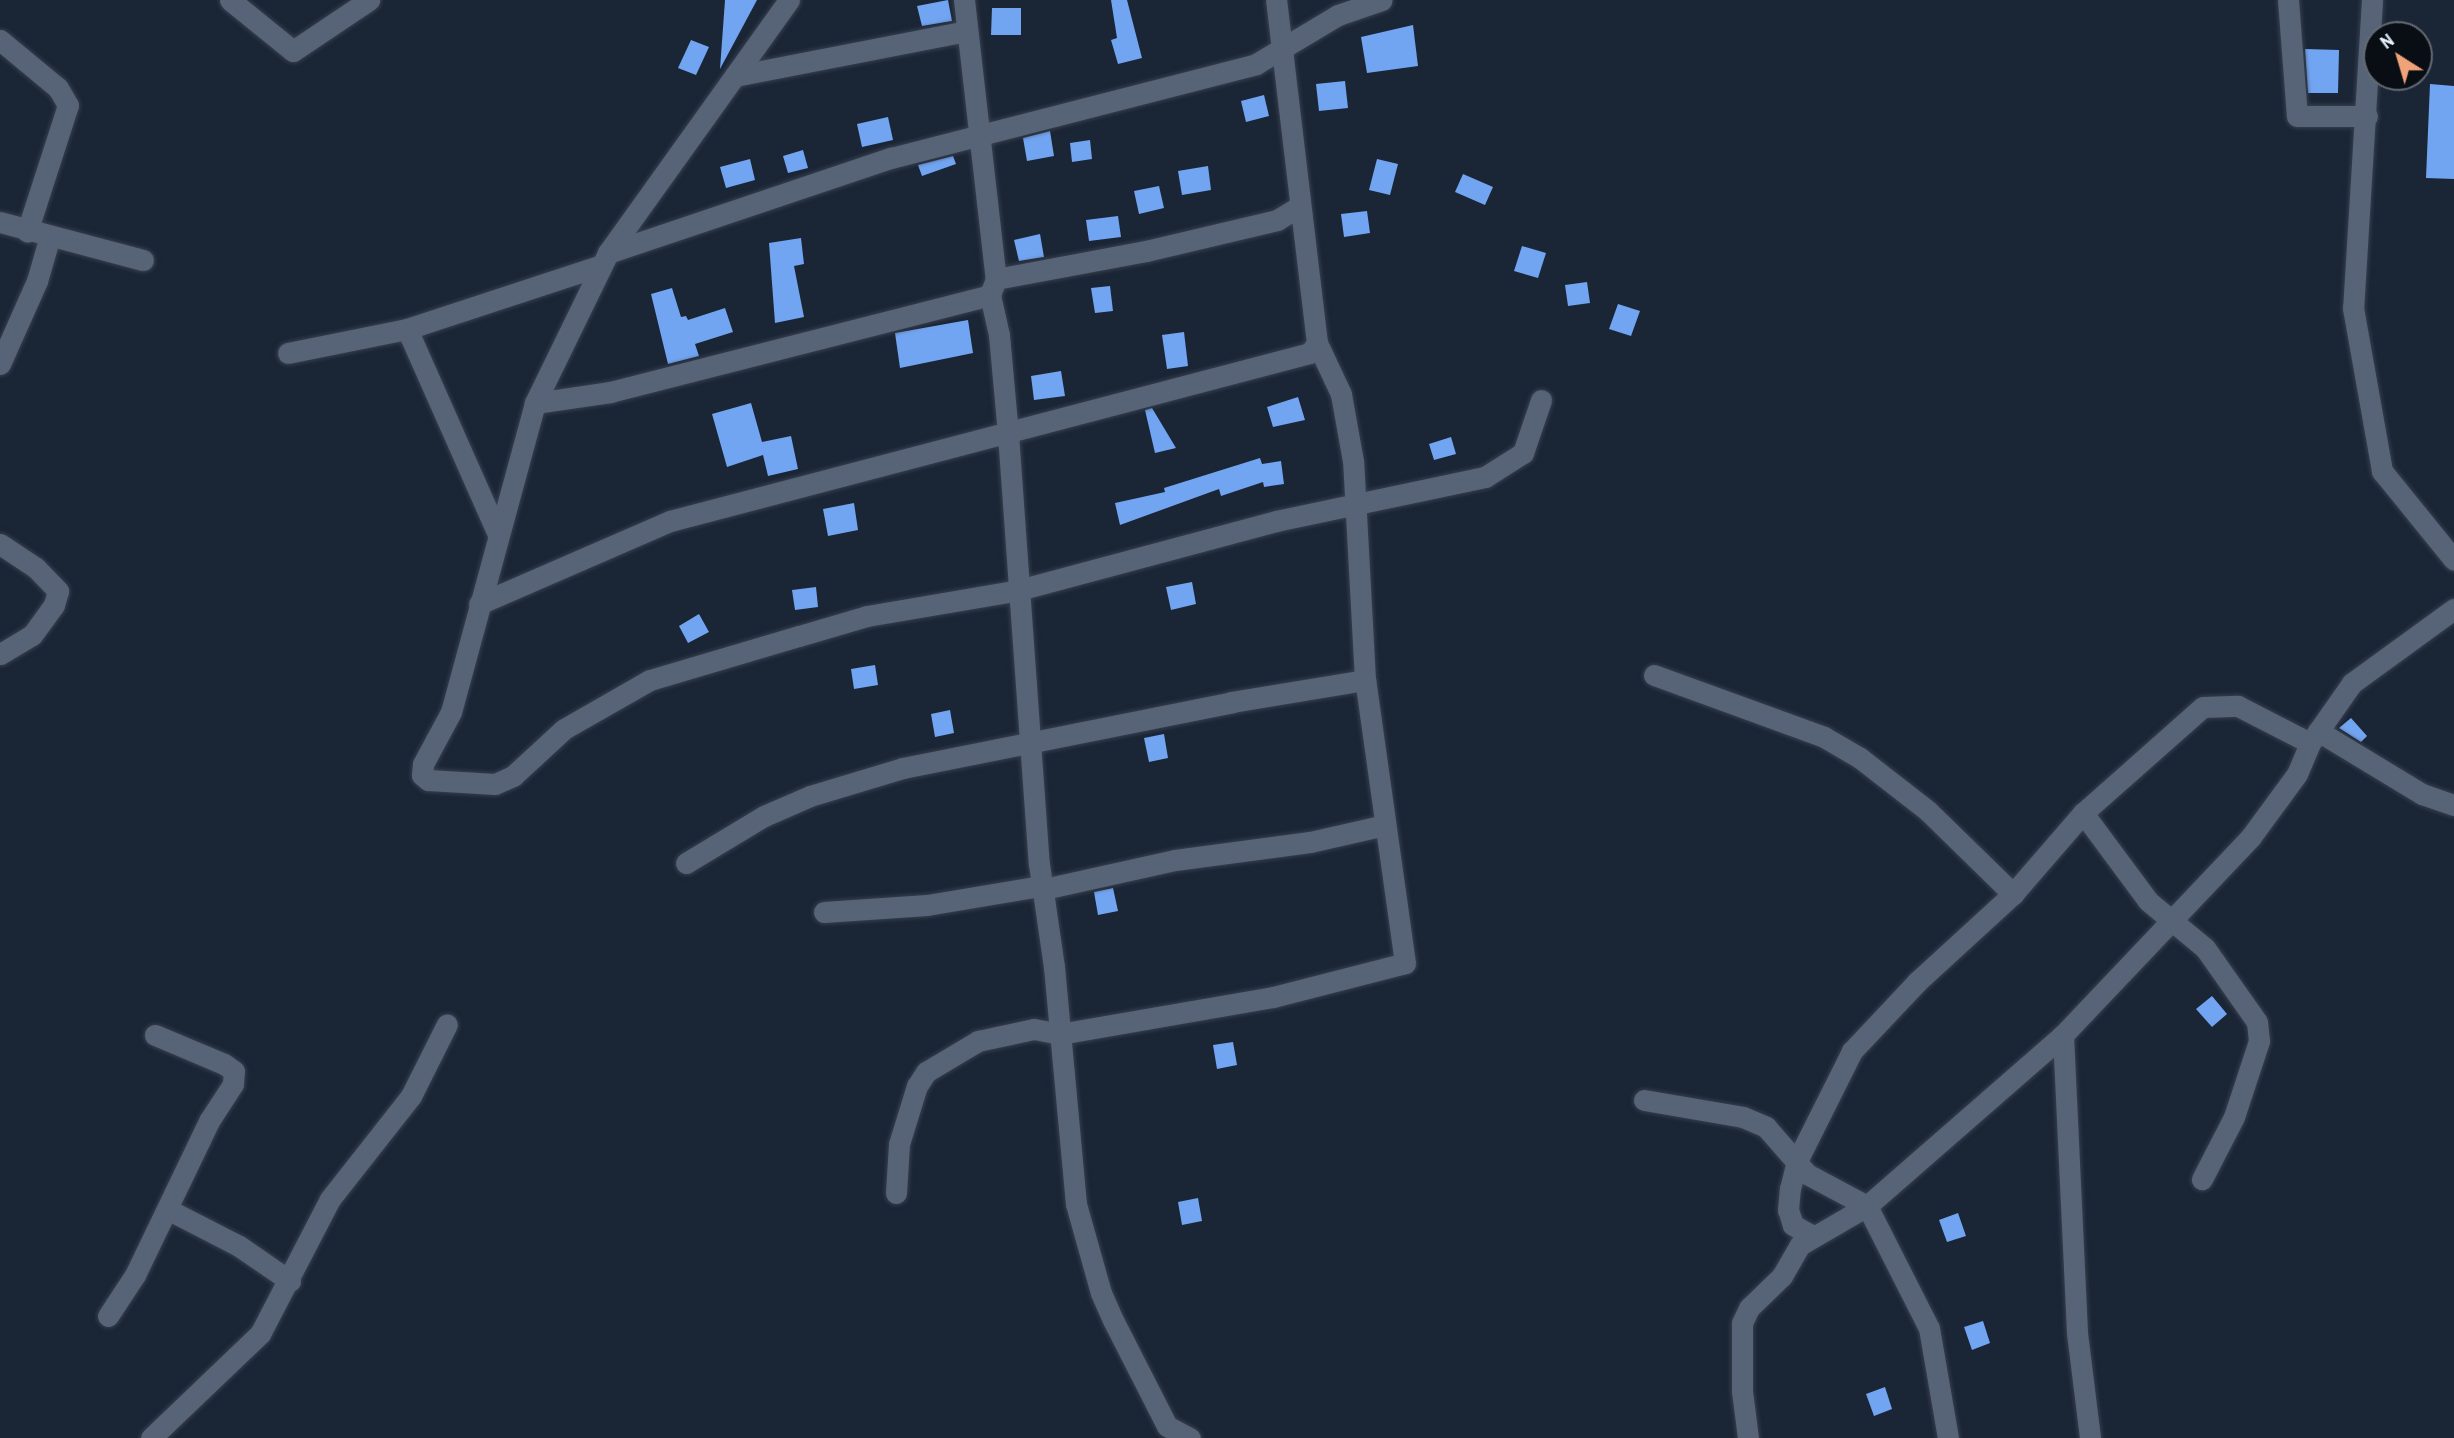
<!DOCTYPE html>
<style>
body{margin:0}
#map{position:relative;width:2454px;height:1438px;overflow:hidden;background:#1a2535;font-family:"Archivo Narrow",sans-serif}
div>[style]{position:absolute}
[style*='--x']{left:calc(var(--x)*1px);top:calc(var(--y)*1px);width:calc(var(--w)*1px);rotate:calc(var(--a)*1deg)}
.building>*{inset:0;background:#72a5f1}
.roads{filter:drop-shadow(0 0 2px #373f4e) drop-shadow(0 0 2px #373f4e)}
.minor>*{height:21px;margin:-10.5px;padding:0 10.5px;transform-origin:10.5px;border-radius:10.5px;background:#576478}
span{translate:-50% -50%;white-space:nowrap;text-align:center;line-height:1.15;-webkit-text-stroke:7px #090e15;paint-order:stroke}
.north{position:absolute;left:2363px;top:21px;width:70px;height:70px;box-sizing:border-box;background:#090e15;border:2px solid #636972;border-radius:50%;rotate:323deg;font-size:19px;font-weight:700;line-height:28px;text-align:center;color:#eaf2fe}
.north::after{content:'';display:block;margin:auto;width:24px;height:32px;background:#f0a279;clip-path:polygon(50% 0,100% 100%,50% 72%,0 100%)}
</style>
<div id="map">
<div class="building">
<i style="clip-path:polygon(725px 0,757px 0,720px 69px)"></i>
<i style="clip-path:polygon(948px 0,952px 21px,922px 26px,917px 6px)"></i>
<i style="clip-path:polygon(1111px 0,1127px 0,1142px 58px,1118px 64px,1111px 40px,1117px 38px)"></i>
<i style="clip-path:polygon(992px 8px,1021px 8px,1021px 35px,991px 35px)"></i>
<i style="clip-path:polygon(1413px 25px,1418px 66px,1367px 73px,1361px 37px)"></i>
<i style="clip-path:polygon(691px 40px,709px 47px,696px 75px,678px 68px)"></i>
<i style="clip-path:polygon(2305px 49px,2339px 50px,2338px 93px,2308px 93px)"></i>
<i style="clip-path:polygon(1345px 81px,1348px 108px,1319px 111px,1316px 84px)"></i>
<i style="clip-path:polygon(2430px 84px,2454px 86px,2454px 179px,2426px 178px)"></i>
<i style="clip-path:polygon(1264px 95px,1269px 116px,1246px 122px,1241px 101px)"></i>
<i style="clip-path:polygon(888px 117px,893px 140px,862px 147px,857px 124px)"></i>
<i style="clip-path:polygon(1050px 131px,1054px 156px,1027px 161px,1023px 138px)"></i>
<i style="clip-path:polygon(1090px 140px,1092px 159px,1072px 162px,1070px 143px)"></i>
<i style="clip-path:polygon(803px 150px,808px 168px,788px 173px,783px 156px)"></i>
<i style="clip-path:polygon(953px 156px,956px 164px,922px 176px,918px 165px)"></i>
<i style="clip-path:polygon(750px 159px,755px 180px,726px 188px,720px 167px)"></i>
<i style="clip-path:polygon(1377px 159px,1398px 164px,1390px 195px,1369px 190px)"></i>
<i style="clip-path:polygon(1208px 166px,1211px 190px,1182px 195px,1178px 171px)"></i>
<i style="clip-path:polygon(1463px 174px,1493px 187px,1485px 205px,1455px 192px)"></i>
<i style="clip-path:polygon(1159px 186px,1164px 208px,1139px 214px,1134px 191px)"></i>
<i style="clip-path:polygon(1367px 211px,1370px 233px,1344px 237px,1341px 214px)"></i>
<i style="clip-path:polygon(1118px 216px,1121px 237px,1089px 241px,1086px 220px)"></i>
<i style="clip-path:polygon(1040px 234px,1044px 257px,1019px 261px,1014px 240px)"></i>
<i style="clip-path:polygon(801px 238px,804px 264px,794px 266px,804px 317px,775px 323px,769px 243px)"></i>
<i style="clip-path:polygon(1522px 246px,1546px 253px,1538px 278px,1514px 271px)"></i>
<i style="clip-path:polygon(1587px 282px,1590px 303px,1568px 306px,1565px 285px)"></i>
<i style="clip-path:polygon(1110px 286px,1113px 311px,1095px 313px,1091px 288px)"></i>
<i style="clip-path:polygon(672px 288px,681px 317px,686px 316px,688px 320px,725px 308px,733px 332px,695px 344px,699px 356px,668px 364px,651px 294px)"></i>
<i style="clip-path:polygon(1618px 304px,1640px 311px,1631px 336px,1609px 329px)"></i>
<i style="clip-path:polygon(968px 320px,973px 353px,900px 368px,895px 333px)"></i>
<i style="clip-path:polygon(1184px 332px,1188px 366px,1167px 369px,1162px 335px)"></i>
<i style="clip-path:polygon(1061px 371px,1065px 396px,1034px 400px,1031px 376px)"></i>
<i style="clip-path:polygon(1298px 397px,1305px 420px,1273px 427px,1267px 407px)"></i>
<i style="clip-path:polygon(751px 403px,762px 442px,791px 436px,798px 469px,768px 476px,763px 455px,727px 467px,712px 414px)"></i>
<i style="clip-path:polygon(1152px 408px,1176px 448px,1155px 453px,1145px 410px)"></i>
<i style="clip-path:polygon(1451px 437px,1456px 454px,1434px 460px,1429px 444px)"></i>
<i style="clip-path:polygon(1260px 458px,1262px 464px,1281px 461px,1284px 484px,1264px 487px,1263px 482px,1221px 496px,1219px 489px,1120px 525px,1115px 503px,1165px 492px,1164px 488px)"></i>
<i style="clip-path:polygon(854px 503px,858px 530px,828px 536px,823px 509px)"></i>
<i style="clip-path:polygon(1192px 582px,1196px 604px,1171px 610px,1166px 587px)"></i>
<i style="clip-path:polygon(816px 587px,818px 607px,795px 610px,792px 590px)"></i>
<i style="clip-path:polygon(699px 614px,709px 632px,688px 643px,679px 626px)"></i>
<i style="clip-path:polygon(875px 665px,878px 685px,854px 689px,851px 669px)"></i>
<i style="clip-path:polygon(950px 710px,954px 733px,935px 737px,931px 714px)"></i>
<i style="clip-path:polygon(2351px 718px,2367px 736px,2361px 742px,2339px 728px)"></i>
<i style="clip-path:polygon(1164px 734px,1168px 758px,1149px 762px,1144px 738px)"></i>
<i style="clip-path:polygon(1113px 888px,1118px 911px,1098px 915px,1094px 892px)"></i>
<i style="clip-path:polygon(2212px 996px,2227px 1014px,2212px 1027px,2196px 1009px)"></i>
<i style="clip-path:polygon(1233px 1042px,1237px 1065px,1217px 1069px,1213px 1045px)"></i>
<i style="clip-path:polygon(1198px 1198px,1202px 1221px,1182px 1225px,1178px 1202px)"></i>
<i style="clip-path:polygon(1958px 1213px,1966px 1236px,1947px 1242px,1939px 1220px)"></i>
<i style="clip-path:polygon(1983px 1321px,1990px 1343px,1972px 1350px,1964px 1327px)"></i>
<i style="clip-path:polygon(1885px 1387px,1892px 1409px,1874px 1416px,1866px 1394px)"></i>
</div>
<div class="roads">
<div class="minor">
<i style="--x:230;--y:0;--w:81;--a:39"></i>
<i style="--x:293;--y:51;--w:92;--a:-33.9"></i>
<i style="--x:789;--y:0;--w:311;--a:125.6"></i>
<i style="--x:608;--y:253;--w:167;--a:116"></i>
<i style="--x:535;--y:403;--w:320;--a:105.2"></i>
<i style="--x:451;--y:712;--w:59;--a:118.3"></i>
<i style="--x:423;--y:764;--w:11;--a:95"></i>
<i style="--x:422;--y:775;--w:8;--a:40"></i>
<i style="--x:428;--y:780;--w:67;--a:3.4"></i>
<i style="--x:495;--y:784;--w:20;--a:-24"></i>
<i style="--x:513;--y:776;--w:69;--a:-42.7"></i>
<i style="--x:564;--y:729;--w:99;--a:-29.7"></i>
<i style="--x:650;--y:680;--w:155;--a:-16.5"></i>
<i style="--x:799;--y:636;--w:71;--a:-16.4"></i>
<i style="--x:867;--y:616;--w:154;--a:-9.7"></i>
<i style="--x:1019;--y:590;--w:266;--a:-15"></i>
<i style="--x:1276;--y:521;--w:214;--a:-11.9"></i>
<i style="--x:1485;--y:477;--w:45;--a:-32.3"></i>
<i style="--x:1523;--y:453;--w:56;--a:-71.2"></i>
<i style="--x:964;--y:0;--w:281;--a:83.5"></i>
<i style="--x:996;--y:279;--w:17;--a:111"></i>
<i style="--x:990;--y:295;--w:41;--a:77.3"></i>
<i style="--x:999;--y:335;--w:99;--a:84.8"></i>
<i style="--x:1008;--y:434;--w:431;--a:85.9"></i>
<i style="--x:1039;--y:864;--w:104;--a:81.7"></i>
<i style="--x:1054;--y:967;--w:238;--a:84.7"></i>
<i style="--x:1076;--y:1204;--w:92;--a:74.3"></i>
<i style="--x:1101;--y:1293;--w:30;--a:66"></i>
<i style="--x:1113;--y:1320;--w:119;--a:63"></i>
<i style="--x:1167;--y:1426;--w:26;--a:28"></i>
<i style="--x:2288;--y:0;--w:116;--a:85.6"></i>
<i style="--x:2297;--y:116;--w:70;--a:0"></i>
<i style="--x:2372;--y:0;--w:309;--a:93.5"></i>
<i style="--x:2353;--y:308;--w:166;--a:79.9"></i>
<i style="--x:2382;--y:471;--w:114;--a:51"></i>
<i style="--x:0;--y:40;--w:75;--a:39.6"></i>
<i style="--x:58;--y:88;--w:20;--a:60"></i>
<i style="--x:68;--y:105;--w:133;--a:107.9"></i>
<i style="--x:735;--y:76;--w:236;--a:-11"></i>
<i style="--x:0;--y:222;--w:148;--a:14.9"></i>
<i style="--x:608;--y:253;--w:299;--a:-18.6"></i>
<i style="--x:891;--y:158;--w:377;--a:-14.4"></i>
<i style="--x:1256;--y:64;--w:96;--a:-30.9"></i>
<i style="--x:1338;--y:15;--w:46;--a:-18.8"></i>
<i style="--x:996;--y:279;--w:153;--a:-10.6"></i>
<i style="--x:1146;--y:251;--w:135;--a:-13.3"></i>
<i style="--x:1277;--y:220;--w:27;--a:-31"></i>
<i style="--x:407;--y:329;--w:222;--a:66.1"></i>
<i style="--x:288;--y:353;--w:121;--a:-11.4"></i>
<i style="--x:407;--y:329;--w:205;--a:-18.2"></i>
<i style="--x:0;--y:364;--w:91;--a:-66"></i>
<i style="--x:37;--y:281;--w:47;--a:-73.9"></i>
<i style="--x:535;--y:403;--w:76;--a:-8.3"></i>
<i style="--x:610;--y:392;--w:392;--a:-14.3"></i>
<i style="--x:0;--y:544;--w:43;--a:33.7"></i>
<i style="--x:36;--y:568;--w:32;--a:46"></i>
<i style="--x:58;--y:591;--w:15;--a:106"></i>
<i style="--x:54;--y:605;--w:37;--a:126"></i>
<i style="--x:32;--y:635;--w:37;--a:149"></i>
<i style="--x:479;--y:604;--w:208;--a:-23.5"></i>
<i style="--x:670;--y:521;--w:662;--a:-14.71"></i>
<i style="--x:1310;--y:353;--w:12;--a:-55"></i>
<i style="--x:1654;--y:675;--w:181;--a:20"></i>
<i style="--x:1824;--y:737;--w:42;--a:30.3"></i>
<i style="--x:1860;--y:758;--w:86;--a:37.9"></i>
<i style="--x:1928;--y:811;--w:119;--a:44.3"></i>
<i style="--x:2318;--y:731;--w:122;--a:31.2"></i>
<i style="--x:2422;--y:794;--w:34;--a:19"></i>
<i style="--x:2083;--y:813;--w:109;--a:53.5"></i>
<i style="--x:2148;--y:901;--w:74;--a:39.5"></i>
<i style="--x:2205;--y:948;--w:90;--a:54.9"></i>
<i style="--x:2257;--y:1022;--w:19;--a:84"></i>
<i style="--x:2259;--y:1041;--w:80;--a:108.2"></i>
<i style="--x:2234;--y:1117;--w:70;--a:117.3"></i>
<i style="--x:686;--y:863;--w:91;--a:-31.1"></i>
<i style="--x:764;--y:816;--w:50;--a:-23.5"></i>
<i style="--x:810;--y:796;--w:97;--a:-16.8"></i>
<i style="--x:903;--y:768;--w:336;--a:-11.3"></i>
<i style="--x:1232;--y:702;--w:135;--a:-9.4"></i>
<i style="--x:824;--y:912;--w:103;--a:-3.9"></i>
<i style="--x:927;--y:905;--w:109;--a:-9.5"></i>
<i style="--x:1035;--y:887;--w:9;--a:13"></i>
<i style="--x:1044;--y:889;--w:134;--a:-12.5"></i>
<i style="--x:1175;--y:860;--w:136;--a:-7.6"></i>
<i style="--x:1310;--y:842;--w:77;--a:-12.8"></i>
<i style="--x:2063;--y:1035;--w:298;--a:87.3"></i>
<i style="--x:2077;--y:1333;--w:106;--a:82.9"></i>
<i style="--x:1644;--y:1100;--w:100;--a:9.7"></i>
<i style="--x:1743;--y:1117;--w:25;--a:23"></i>
<i style="--x:1766;--y:1127;--w:62;--a:48.9"></i>
<i style="--x:1807;--y:1174;--w:68;--a:28.1"></i>
<i style="--x:1867;--y:1206;--w:137;--a:63.1"></i>
<i style="--x:1929;--y:1328;--w:112;--a:80.2"></i>
<i style="--x:896;--y:1193;--w:49;--a:-86.5"></i>
<i style="--x:899;--y:1144;--w:61;--a:-72.8"></i>
<i style="--x:917;--y:1086;--w:17;--a:-57"></i>
<i style="--x:926;--y:1072;--w:61;--a:-30.8"></i>
<i style="--x:978;--y:1041;--w:57;--a:-12.1"></i>
<i style="--x:1034;--y:1029;--w:25;--a:11"></i>
<i style="--x:1059;--y:1034;--w:217;--a:-9.8"></i>
<i style="--x:1273;--y:997;--w:136;--a:-14.4"></i>
<i style="--x:1405;--y:963;--w:286;--a:-98"></i>
<i style="--x:1365;--y:680;--w:219;--a:-93.1"></i>
<i style="--x:1353;--y:461;--w:68;--a:-100.2"></i>
<i style="--x:1341;--y:394;--w:56;--a:-115.2"></i>
<i style="--x:1317;--y:343;--w:345;--a:-96.8"></i>
<i style="--x:169;--y:1210;--w:79;--a:27.2"></i>
<i style="--x:239;--y:1246;--w:62;--a:34.5"></i>
<i style="--x:1811;--y:1235;--w:21;--a:-151"></i>
<i style="--x:1793;--y:1225;--w:16;--a:-108"></i>
<i style="--x:1788;--y:1210;--w:21;--a:-85"></i>
<i style="--x:1790;--y:1189;--w:29;--a:-76"></i>
<i style="--x:1797;--y:1161;--w:123;--a:-63.4"></i>
<i style="--x:1852;--y:1051;--w:95;--a:-46.7"></i>
<i style="--x:1917;--y:982;--w:130;--a:-42.5"></i>
<i style="--x:2013;--y:894;--w:107;--a:-49.2"></i>
<i style="--x:2083;--y:813;--w:160;--a:-41.5"></i>
<i style="--x:2203;--y:707;--w:35;--a:-2"></i>
<i style="--x:2238;--y:706;--w:81;--a:27.2"></i>
<i style="--x:108;--y:1316;--w:49;--a:-56.6"></i>
<i style="--x:135;--y:1275;--w:171;--a:-64.3"></i>
<i style="--x:209;--y:1121;--w:44;--a:-57"></i>
<i style="--x:233;--y:1084;--w:13;--a:-86"></i>
<i style="--x:234;--y:1071;--w:12;--a:-145"></i>
<i style="--x:224;--y:1064;--w:75;--a:-157.2"></i>
<i style="--x:151;--y:1438;--w:151;--a:-43.7"></i>
<i style="--x:260;--y:1334;--w:152;--a:-62.6"></i>
<i style="--x:330;--y:1199;--w:131;--a:-51.8"></i>
<i style="--x:411;--y:1096;--w:80;--a:-63.4"></i>
<i style="--x:1748;--y:1438;--w:47;--a:-97.3"></i>
<i style="--x:1742;--y:1391;--w:68;--a:-90"></i>
<i style="--x:1742;--y:1323;--w:17;--a:-65"></i>
<i style="--x:1749;--y:1308;--w:46;--a:-44.1"></i>
<i style="--x:1782;--y:1276;--w:36;--a:-60"></i>
<i style="--x:1800;--y:1245;--w:78;--a:-30.2"></i>
<i style="--x:1867;--y:1206;--w:260;--a:-41.1"></i>
<i style="--x:2063;--y:1035;--w:272;--a:-46.5"></i>
<i style="--x:2250;--y:838;--w:79;--a:-53.7"></i>
<i style="--x:2297;--y:774;--w:34;--a:-67"></i>
<i style="--x:2310;--y:743;--w:73;--a:-55"></i>
<i style="--x:2352;--y:683;--w:126;--a:-36"></i>
</div>
</div>
<div class="north">N</div>
</div>
